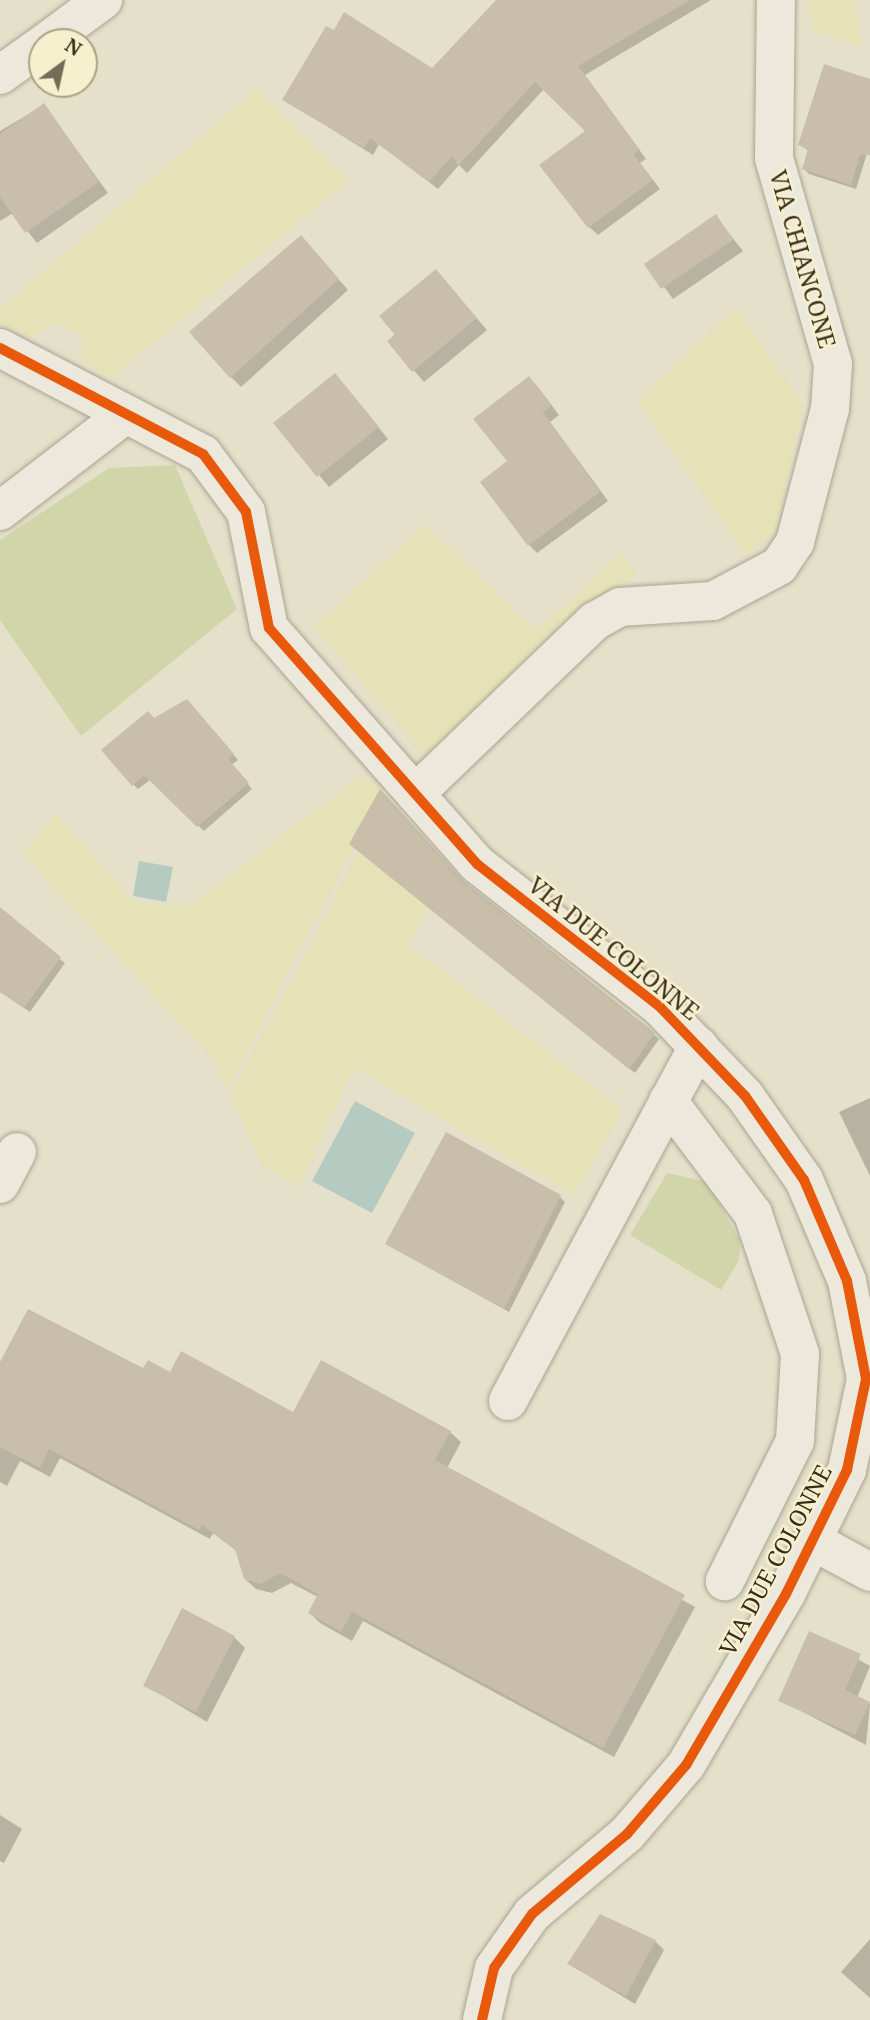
<!DOCTYPE html>
<style>
body{margin:0}
#map{position:relative;width:870px;height:2020px;overflow:hidden;background:#e5e0c9;font-family:"Noto Serif",serif}
div>[style]{position:absolute}
[style*='--x']{left:calc(var(--x)*1px);top:calc(var(--y)*1px);width:calc(var(--w)*1px);rotate:calc(var(--a)*1deg)}
.farmland>*{inset:0;background:#e6e2b8}
.green>*{inset:0;background:#d1d6aa}
.water>*{inset:0;background:#b5cac0}
.shadow>*{inset:0;background:#0003}
.building>*{inset:0;background:#c8beaa}
.roads{filter:drop-shadow(0 0 2px #a9a493) drop-shadow(0 0 2px #a9a493)}
.minor>*{height:38px;margin:-19px;padding:0 19px;transform-origin:19px;border-radius:19px;background:#ece9dc}
.cycleway>*{height:10px;margin:-5px;padding:0 5px;transform-origin:5px;border-radius:5px;background:#e8590c}
span{translate:-50% -50%;white-space:nowrap;text-align:center;line-height:1.15;-webkit-text-stroke:5px #f7f0ce;paint-order:stroke}
.street-label{font-size:23px;color:#372c1b}
.north{position:absolute;left:28px;top:28px;width:70px;height:70px;box-sizing:border-box;background:#f7f0ce;border:2px solid #aaa286;border-radius:50%;rotate:33deg;font-size:19px;font-weight:700;line-height:28px;text-align:center;color:#372c1b}
.north::after{content:'';display:block;margin:auto;width:24px;height:32px;background:#746b58;clip-path:polygon(50% 0,100% 100%,50% 72%,0 100%)}
</style>
<div id="map">
<div class="farmland">
<i style="clip-path:polygon(806px 0,856px 0,862px 47px,814px 31px)"></i>
<i style="clip-path:polygon(257px 89px,348px 181px,111px 378px,82px 362px,81px 334px,56px 324px,28px 338px,0 323px,0 309px)"></i>
<i style="clip-path:polygon(736px 307px,804px 406px,774px 533px,746px 556px,638px 400px)"></i>
<i style="clip-path:polygon(425px 524px,537px 631px,620px 554px,637px 574px,427px 757px,314px 627px)"></i>
<i style="clip-path:polygon(362px 775px,384px 789px,227px 1090px,215px 1062px,22px 853px,56px 814px,135px 903px,191px 905px)"></i>
<i style="clip-path:polygon(384px 803px,444px 874px,410px 946px,623px 1110px,574px 1196px,354px 1068px,299px 1186px,264px 1168px,230px 1097px)"></i>
</div>
<div class="green">
<i style="clip-path:polygon(175px 465px,237px 609px,81px 736px,0 620px,0 540px,109px 468px)"></i>
<i style="clip-path:polygon(667px 1173px,707px 1182px,740px 1241px,739px 1260px,721px 1290px,630px 1235px)"></i>
</div>
<div class="water">
<i style="clip-path:polygon(139px 861px,173px 867px,166px 902px,133px 896px)"></i>
<i style="clip-path:polygon(355px 1101px,415px 1133px,372px 1213px,312px 1181px)"></i>
</div>
<div class="shadow">
<i style="clip-path:polygon(504px 0,711px 0,585px 75px,646px 159px,640px 163px,660px 189px,598px 235px,589px 227px,587px 131px,544px 89px,467px 173px,459px 165px,438px 189px,379px 144px,373px 155px,285px 100px,432px 70px)"></i>
<i style="clip-path:polygon(870px 80px,870px 144px,856px 189px,809px 174px,804px 169px,809px 151px,800px 145px)"></i>
<i style="clip-path:polygon(44px 105px,108px 193px,37px 243px,13px 213px,0 221px,0 131px)"></i>
<i style="clip-path:polygon(716px 217px,743px 251px,673px 299px,647px 264px)"></i>
<i style="clip-path:polygon(311px 248px,348px 290px,241px 387px,231px 377px)"></i>
<i style="clip-path:polygon(436px 271px,487px 330px,424px 382px,389px 342px)"></i>
<i style="clip-path:polygon(345px 386px,388px 439px,329px 487px,276px 423px)"></i>
<i style="clip-path:polygon(537px 386px,559px 415px,550px 422px,608px 501px,537px 553px,529px 545px,509px 461px)"></i>
<i style="clip-path:polygon(192px 707px,238px 760px,231px 765px,252px 789px,204px 831px,150px 780px,138px 789px,133px 784px,154px 720px)"></i>
<i style="clip-path:polygon(356px 849px,465px 884px,653px 1034px,659px 1039px,635px 1073px)"></i>
<i style="clip-path:polygon(0 915px,65px 963px,30px 1012px,0 992px)"></i>
<i style="clip-path:polygon(870px 1098px,870px 1176px,839px 1112px)"></i>
<i style="clip-path:polygon(560px 1197px,565px 1202px,509px 1312px,387px 1244px)"></i>
<i style="clip-path:polygon(0 1366px,170px 1374px,294px 1414px,450px 1432px,461px 1442px,447px 1468px,695px 1607px,614px 1757px,363px 1621px,352px 1641px,320px 1623px,310px 1613px,318px 1597px,291px 1583px,272px 1593px,256px 1589px,245px 1579px,238px 1552px,213px 1533px,210px 1539px,60px 1458px,50px 1477px,20px 1461px,7px 1486px,0 1482px)"></i>
<i style="clip-path:polygon(810px 1633px,870px 1666px,857px 1698px,870px 1704px,866px 1745px,780px 1700px)"></i>
<i style="clip-path:polygon(234px 1637px,245px 1648px,207px 1722px,145px 1685px)"></i>
<i style="clip-path:polygon(0 1815px,22px 1829px,4px 1863px,0 1861px)"></i>
<i style="clip-path:polygon(870px 1939px,870px 1998px,841px 1972px)"></i>
<i style="clip-path:polygon(655px 1941px,664px 1950px,635px 2004px,569px 1964px)"></i>
</div>
<div class="building">
<i style="clip-path:polygon(496px 0,690px 0,578px 66px,640px 150px,633px 154px,653px 180px,588px 228px,539px 165px,585px 131px,535px 82px,458px 166px,452px 156px,429px 182px,370px 138px,364px 148px,282px 100px,326px 26px,334px 30px,344px 12px,432px 68px)"></i>
<i style="clip-path:polygon(824px 64px,870px 79px,870px 155px,860px 155px,851px 185px,802px 169px,808px 149px,798px 145px)"></i>
<i style="clip-path:polygon(44px 103px,99px 182px,25px 233px,0 197px,0 134px)"></i>
<i style="clip-path:polygon(716px 214px,733px 240px,661px 289px,644px 264px)"></i>
<i style="clip-path:polygon(301px 235px,339px 279px,230px 378px,189px 332px)"></i>
<i style="clip-path:polygon(436px 269px,477px 318px,412px 372px,387px 341px,395px 335px,379px 316px)"></i>
<i style="clip-path:polygon(335px 373px,379px 427px,317px 477px,273px 423px)"></i>
<i style="clip-path:polygon(529px 376px,552px 405px,543px 412px,600px 492px,528px 546px,480px 482px,507px 461px,473px 419px)"></i>
<i style="clip-path:polygon(187px 699px,234px 754px,228px 759px,249px 783px,197px 827px,144px 775px,132px 786px,101px 750px,148px 711px,154px 718px)"></i>
<i style="clip-path:polygon(380px 789px,464px 881px,655px 1033px,629px 1069px,349px 844px)"></i>
<i style="clip-path:polygon(0 907px,61px 957px,24px 1008px,0 992px)"></i>
<i style="clip-path:polygon(446px 1132px,561px 1195px,504px 1309px,385px 1244px)"></i>
<i style="clip-path:polygon(28px 1309px,143px 1368px,148px 1360px,170px 1372px,181px 1351px,293px 1412px,321px 1360px,451px 1431px,435px 1460px,685px 1595px,603px 1748px,352px 1612px,341px 1632px,308px 1613px,318px 1594px,280px 1573px,261px 1584px,244px 1579px,235px 1549px,202px 1525px,199px 1530px,49px 1449px,40px 1468px,0 1447px,0 1362px)"></i>
<i style="clip-path:polygon(182px 1608px,235px 1636px,196px 1712px,143px 1686px)"></i>
<i style="clip-path:polygon(809px 1631px,861px 1654px,845px 1690px,870px 1702px,855px 1735px,778px 1701px)"></i>
<i style="clip-path:polygon(600px 1914px,656px 1940px,626px 1996px,567px 1964px)"></i>
</div>
<div class="roads">
<div class="minor">
<i style="--x:46;--y:42;--w:71;--a:-36.4"></i>
<i style="--x:0;--y:75;--w:52;--a:-35.5"></i>
<i style="--x:0;--y:348;--w:229;--a:27.6"></i>
<i style="--x:203;--y:454;--w:72;--a:53.4"></i>
<i style="--x:246;--y:512;--w:118;--a:78.8"></i>
<i style="--x:269;--y:628;--w:315;--a:48.6"></i>
<i style="--x:477;--y:864;--w:232;--a:38"></i>
<i style="--x:660;--y:1007;--w:123;--a:46.3"></i>
<i style="--x:745;--y:1096;--w:103;--a:54.9"></i>
<i style="--x:804;--y:1180;--w:110;--a:66.9"></i>
<i style="--x:847;--y:1281;--w:100;--a:79"></i>
<i style="--x:866;--y:1379;--w:93;--a:101.8"></i>
<i style="--x:847;--y:1470;--w:138;--a:116.2"></i>
<i style="--x:786;--y:1594;--w:198;--a:120.3"></i>
<i style="--x:686;--y:1765;--w:91;--a:130.5"></i>
<i style="--x:627;--y:1834;--w:124;--a:139.9"></i>
<i style="--x:532;--y:1914;--w:66;--a:125.1"></i>
<i style="--x:494;--y:1968;--w:53;--a:103"></i>
<i style="--x:0;--y:511;--w:159;--a:-37.6"></i>
<i style="--x:415;--y:794;--w:250;--a:-43.9"></i>
<i style="--x:595;--y:621;--w:29;--a:-29"></i>
<i style="--x:620;--y:607;--w:93;--a:-3.7"></i>
<i style="--x:713;--y:601;--w:75;--a:-27.9"></i>
<i style="--x:779;--y:566;--w:29;--a:-56"></i>
<i style="--x:795;--y:542;--w:138;--a:-75.3"></i>
<i style="--x:830;--y:409;--w:45;--a:-86.2"></i>
<i style="--x:833;--y:364;--w:214;--a:-106"></i>
<i style="--x:774;--y:158;--w:158;--a:-89.3"></i>
<i style="--x:668;--y:1101;--w:141;--a:53"></i>
<i style="--x:753;--y:1214;--w:148;--a:71.4"></i>
<i style="--x:800;--y:1354;--w:87;--a:93.3"></i>
<i style="--x:795;--y:1441;--w:157;--a:116.6"></i>
<i style="--x:0;--y:1184;--w:36;--a:-62"></i>
<i style="--x:508;--y:1401;--w:403;--a:-61.8"></i>
<i style="--x:813;--y:1541;--w:65;--a:28.5"></i>
</div>
</div>
<div class="cycleway">
<i style="--x:0;--y:348;--w:229;--a:27.6"></i>
<i style="--x:203;--y:454;--w:72;--a:53.4"></i>
<i style="--x:246;--y:512;--w:118;--a:78.8"></i>
<i style="--x:269;--y:628;--w:315;--a:48.6"></i>
<i style="--x:477;--y:864;--w:232;--a:38"></i>
<i style="--x:660;--y:1007;--w:123;--a:46.3"></i>
<i style="--x:745;--y:1096;--w:103;--a:54.9"></i>
<i style="--x:804;--y:1180;--w:110;--a:66.9"></i>
<i style="--x:847;--y:1281;--w:100;--a:79"></i>
<i style="--x:866;--y:1379;--w:93;--a:101.8"></i>
<i style="--x:847;--y:1470;--w:138;--a:116.2"></i>
<i style="--x:786;--y:1594;--w:198;--a:120.3"></i>
<i style="--x:686;--y:1765;--w:91;--a:130.5"></i>
<i style="--x:627;--y:1834;--w:124;--a:139.9"></i>
<i style="--x:532;--y:1914;--w:66;--a:125.1"></i>
<i style="--x:494;--y:1968;--w:53;--a:103"></i>
</div>
<div class="street-label">
<span style="left:803px;top:259px;rotate:74deg">VIA CHIANCONE</span>
<span style="left:614px;top:948px;rotate:39deg">VIA DUE COLONNE</span>
<span style="left:775px;top:1560px;rotate:-62deg">VIA DUE COLONNE</span>
</div>
<div class="north">N</div>
</div>
